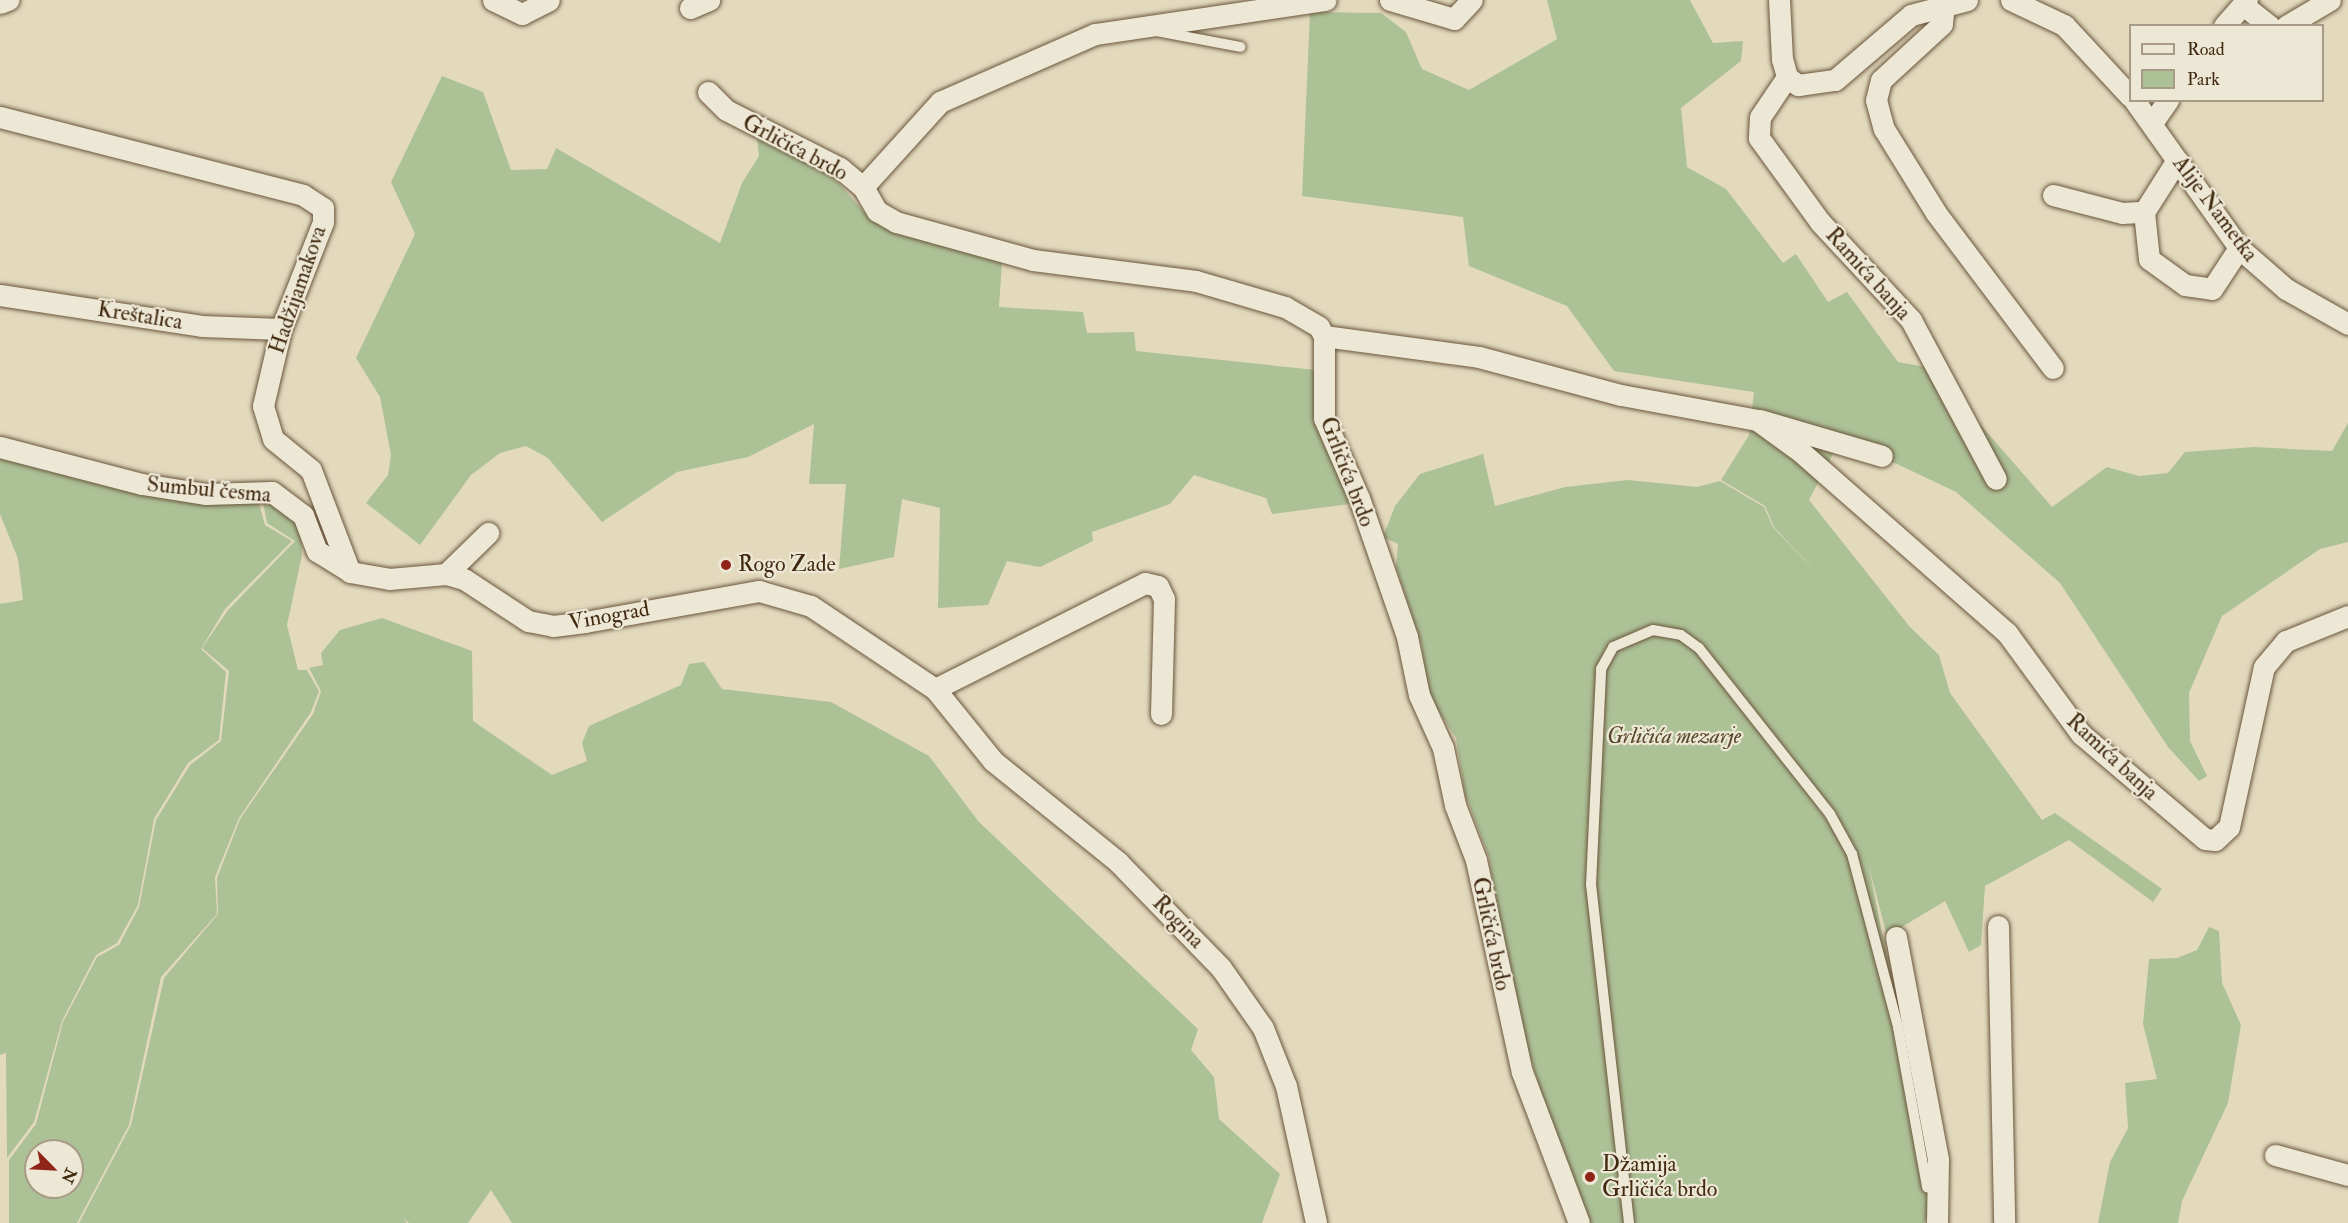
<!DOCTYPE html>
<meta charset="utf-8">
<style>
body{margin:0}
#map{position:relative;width:2348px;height:1223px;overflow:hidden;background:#e3dabe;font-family:"IM FELL Double Pica",serif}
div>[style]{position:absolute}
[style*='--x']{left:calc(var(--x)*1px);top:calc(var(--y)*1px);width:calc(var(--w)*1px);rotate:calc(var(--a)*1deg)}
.green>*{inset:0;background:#adc197}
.roads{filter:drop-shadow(0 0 2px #6a563c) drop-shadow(0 0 2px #6a563c)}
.lane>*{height:10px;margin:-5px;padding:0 5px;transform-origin:5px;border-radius:5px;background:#ede7d5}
.street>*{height:21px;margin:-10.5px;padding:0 10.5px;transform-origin:10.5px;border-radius:10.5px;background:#ede7d5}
.dots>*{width:16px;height:16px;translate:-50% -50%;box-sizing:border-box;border:3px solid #ede7d5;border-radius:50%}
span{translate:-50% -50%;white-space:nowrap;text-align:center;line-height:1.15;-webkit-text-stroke:4.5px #ede7d5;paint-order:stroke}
.street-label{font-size:22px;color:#412a10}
.poi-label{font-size:22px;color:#412a10}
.left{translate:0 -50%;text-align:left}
.park-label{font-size:22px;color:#57482b;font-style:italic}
.legend{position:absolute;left:2129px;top:24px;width:195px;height:78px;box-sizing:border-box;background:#ede7d5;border:2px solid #a89b86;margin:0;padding:8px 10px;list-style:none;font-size:18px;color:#412a10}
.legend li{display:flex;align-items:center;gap:12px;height:30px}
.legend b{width:30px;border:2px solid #a89b86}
.north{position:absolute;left:24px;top:1139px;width:60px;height:60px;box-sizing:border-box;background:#ede7d5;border:2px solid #a89b86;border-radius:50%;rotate:114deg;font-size:16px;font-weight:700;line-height:24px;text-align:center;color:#412a10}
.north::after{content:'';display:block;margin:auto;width:21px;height:27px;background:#8f2418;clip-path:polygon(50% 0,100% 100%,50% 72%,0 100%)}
</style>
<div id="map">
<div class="green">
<i style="clip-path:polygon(1547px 0,1690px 0,1713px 43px,1743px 41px,1741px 61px,1681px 108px,1687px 167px,1726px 189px,1783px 263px,1796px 254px,1828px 302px,1847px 292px,1898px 362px,1931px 368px,2052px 507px,2107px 467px,2139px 476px,2168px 473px,2185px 452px,2254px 447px,2332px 451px,2348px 423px,2348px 542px,2320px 549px,2222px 616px,2189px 693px,2190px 741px,2207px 776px,2199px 781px,2168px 747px,2060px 583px,1956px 492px,1895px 463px,1837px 446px,1809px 500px,1910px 627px,1939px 655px,1950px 693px,2042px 820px,2055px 813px,2162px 889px,2153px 902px,2069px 840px,1985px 886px,1981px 945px,1969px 952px,1945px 901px,1887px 936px,1869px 867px,1935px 1201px,1924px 1223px,1587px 1223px,1555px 1141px,1512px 994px,1489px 857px,1465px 794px,1456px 738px,1429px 696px,1421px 643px,1396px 567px,1398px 544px,1383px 537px,1395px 506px,1420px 474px,1483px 454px,1495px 506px,1565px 487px,1628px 480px,1697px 487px,1720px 481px,1764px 507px,1773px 527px,1827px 584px,1774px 527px,1765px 506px,1721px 480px,1749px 435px,1754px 392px,1614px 371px,1567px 306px,1469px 266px,1463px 217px,1302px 196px,1310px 12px,1381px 13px,1406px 32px,1422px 69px,1469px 90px,1557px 39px)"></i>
<i style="clip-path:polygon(442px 76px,483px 92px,511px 170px,547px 169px,556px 148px,720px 243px,742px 183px,759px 156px,757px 138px,825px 168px,872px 221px,1002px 263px,999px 307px,1083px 312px,1087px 333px,1134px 332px,1136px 351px,1316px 370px,1358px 503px,1272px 514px,1266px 498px,1194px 475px,1170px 504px,1092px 532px,1093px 541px,1040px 567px,1007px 561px,988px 605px,938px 608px,940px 508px,902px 499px,894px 557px,839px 569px,846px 484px,809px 484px,814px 424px,748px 457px,677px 472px,602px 522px,548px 458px,526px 446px,500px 453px,471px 475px,420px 545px,366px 503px,388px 475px,391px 455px,380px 397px,356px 358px,415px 234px,391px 182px)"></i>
<i style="clip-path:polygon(0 454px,257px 496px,265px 525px,292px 541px,225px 609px,201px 649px,226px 672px,219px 740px,188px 763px,154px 819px,138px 905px,117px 943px,96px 955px,62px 1021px,34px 1122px,7px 1158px,6px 1053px,0 1055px,0 604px,23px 600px,18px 559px,0 514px)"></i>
<i style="clip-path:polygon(evenodd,262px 497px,282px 503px,301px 531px,302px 555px,287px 625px,298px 670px,307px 670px,319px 691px,311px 712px,239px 818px,215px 877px,217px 914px,161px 977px,129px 1125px,77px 1223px,9px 1223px,9px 1160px,36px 1124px,63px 1022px,97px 957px,119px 945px,139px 907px,156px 820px,190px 765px,221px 741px,229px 671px,202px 648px,228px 610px,295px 541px,267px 523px,262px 497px,36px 1151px,72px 1151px,72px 1187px,36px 1187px,36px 1151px)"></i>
<i style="clip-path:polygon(382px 618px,472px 651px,473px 721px,552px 775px,587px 761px,582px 743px,589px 726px,681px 685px,689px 664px,704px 662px,722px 689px,831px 702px,929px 756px,979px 822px,1198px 1029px,1191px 1050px,1214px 1077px,1219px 1119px,1280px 1174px,1262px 1223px,512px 1223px,491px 1190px,468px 1223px,409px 1223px,403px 1218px,407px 1223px,79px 1223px,131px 1125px,164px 978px,218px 914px,217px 878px,240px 819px,313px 714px,321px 691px,309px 668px,323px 665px,321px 653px,340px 630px)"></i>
<i style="clip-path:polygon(2209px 927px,2219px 931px,2222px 983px,2241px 1025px,2228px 1103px,2182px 1201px,2178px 1223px,2098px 1223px,2110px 1162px,2128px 1128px,2125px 1083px,2157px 1079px,2143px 1024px,2149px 959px,2177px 958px,2197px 950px)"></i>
</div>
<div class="roads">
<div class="lane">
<i style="--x:1156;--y:31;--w:86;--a:10.7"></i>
<i style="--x:1629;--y:1223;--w:340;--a:-96.4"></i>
<i style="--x:1591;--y:885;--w:216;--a:-87.3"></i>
<i style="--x:1601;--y:669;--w:25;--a:-61"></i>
<i style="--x:1613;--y:647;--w:43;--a:-23"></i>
<i style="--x:1653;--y:630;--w:28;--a:10"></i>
<i style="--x:1681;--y:635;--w:22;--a:36"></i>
<i style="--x:1699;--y:648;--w:211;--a:51.7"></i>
<i style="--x:1830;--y:814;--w:46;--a:61.2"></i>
<i style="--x:1852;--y:854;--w:179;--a:75.1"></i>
<i style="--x:1898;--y:1027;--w:163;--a:79.7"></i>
</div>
<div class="street">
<i style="--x:493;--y:0;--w:32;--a:26"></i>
<i style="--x:522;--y:14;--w:30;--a:-27"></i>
<i style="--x:1390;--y:0;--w:67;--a:16.5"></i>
<i style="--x:1454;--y:19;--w:26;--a:-47"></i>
<i style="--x:1779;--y:0;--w:59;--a:87.1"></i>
<i style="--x:1782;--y:59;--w:19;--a:74"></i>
<i style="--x:1787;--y:77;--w:14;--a:36"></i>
<i style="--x:1798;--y:85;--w:37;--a:-8"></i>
<i style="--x:1835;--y:80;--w:100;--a:-40.5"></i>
<i style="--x:1911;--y:15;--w:58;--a:-15"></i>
<i style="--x:2011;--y:0;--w:59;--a:25.3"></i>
<i style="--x:2064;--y:25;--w:97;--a:47.1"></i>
<i style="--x:0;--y:3;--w:9;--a:-21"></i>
<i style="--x:1944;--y:4;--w:20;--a:96"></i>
<i style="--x:1942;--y:24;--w:83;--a:137.4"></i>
<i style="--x:1881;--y:80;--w:21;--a:104"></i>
<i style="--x:1876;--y:100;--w:30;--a:75"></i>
<i style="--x:1884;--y:129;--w:99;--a:58.2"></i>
<i style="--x:1936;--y:213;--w:194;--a:53"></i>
<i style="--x:2243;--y:5;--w:34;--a:38"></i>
<i style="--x:690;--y:8;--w:21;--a:-23"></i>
<i style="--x:2224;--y:26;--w:35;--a:-49"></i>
<i style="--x:2286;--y:26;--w:51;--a:-30.6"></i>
<i style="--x:1787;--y:77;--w:48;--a:124"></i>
<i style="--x:1760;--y:117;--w:21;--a:93"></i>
<i style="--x:1759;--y:138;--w:104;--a:54"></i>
<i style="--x:1820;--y:222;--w:134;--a:47.1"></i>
<i style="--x:1911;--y:320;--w:180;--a:61.9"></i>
<i style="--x:708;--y:92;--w:25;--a:45"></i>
<i style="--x:726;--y:110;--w:128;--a:27"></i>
<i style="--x:840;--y:168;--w:30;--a:40"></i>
<i style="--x:863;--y:187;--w:28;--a:60"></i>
<i style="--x:877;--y:211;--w:22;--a:30"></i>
<i style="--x:896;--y:222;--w:142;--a:15.5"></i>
<i style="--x:1033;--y:260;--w:164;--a:7.3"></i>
<i style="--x:1196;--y:281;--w:93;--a:16.3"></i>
<i style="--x:1285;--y:307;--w:39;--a:30"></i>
<i style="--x:1319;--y:327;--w:10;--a:61"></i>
<i style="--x:1324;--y:336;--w:82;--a:90"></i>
<i style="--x:1324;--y:418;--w:87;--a:66.4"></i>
<i style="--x:1359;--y:498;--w:147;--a:70.9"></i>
<i style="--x:1407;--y:637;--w:59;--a:78.3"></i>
<i style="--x:1419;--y:695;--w:58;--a:65.6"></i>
<i style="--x:1443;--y:748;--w:58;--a:78.1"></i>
<i style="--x:1455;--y:805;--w:59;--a:69.1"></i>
<i style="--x:1476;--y:860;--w:217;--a:77.8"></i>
<i style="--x:1522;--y:1072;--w:161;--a:69.3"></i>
<i style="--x:2134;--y:100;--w:181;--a:54.6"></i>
<i style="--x:2239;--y:248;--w:62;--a:41.1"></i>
<i style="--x:2286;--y:289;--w:71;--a:29.4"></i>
<i style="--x:0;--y:117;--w:313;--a:14.4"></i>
<i style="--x:303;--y:195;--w:24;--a:33"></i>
<i style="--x:323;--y:208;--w:14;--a:90"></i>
<i style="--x:323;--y:222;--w:115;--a:111.4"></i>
<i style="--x:281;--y:329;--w:79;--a:103.2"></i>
<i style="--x:263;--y:406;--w:34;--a:73"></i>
<i style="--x:273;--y:439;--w:49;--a:39.2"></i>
<i style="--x:311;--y:470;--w:109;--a:69.1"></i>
<i style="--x:2152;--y:123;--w:28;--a:-55"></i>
<i style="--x:2177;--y:160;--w:62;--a:122.4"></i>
<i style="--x:2144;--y:212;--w:47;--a:83.9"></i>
<i style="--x:2149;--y:259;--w:44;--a:35.8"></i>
<i style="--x:2185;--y:285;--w:27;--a:8"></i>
<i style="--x:2212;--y:289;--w:49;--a:-56.6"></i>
<i style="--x:863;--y:187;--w:115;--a:-47.8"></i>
<i style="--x:940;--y:102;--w:169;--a:-23.7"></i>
<i style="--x:1095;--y:34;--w:233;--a:-8.4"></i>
<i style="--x:2053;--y:195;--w:71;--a:14.6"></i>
<i style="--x:2122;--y:213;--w:22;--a:-3"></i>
<i style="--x:0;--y:295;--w:204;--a:8.7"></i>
<i style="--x:202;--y:326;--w:79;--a:2.2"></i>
<i style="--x:1324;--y:336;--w:156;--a:7.7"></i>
<i style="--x:1479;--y:357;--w:147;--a:15"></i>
<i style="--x:1621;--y:395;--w:138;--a:10.4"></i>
<i style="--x:1757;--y:420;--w:54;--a:36"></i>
<i style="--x:1801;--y:452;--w:274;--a:41.3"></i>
<i style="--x:2007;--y:633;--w:125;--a:53.8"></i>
<i style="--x:2081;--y:734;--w:162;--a:40.3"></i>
<i style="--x:2205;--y:839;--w:10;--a:6"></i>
<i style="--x:2215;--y:840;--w:19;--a:-43"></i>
<i style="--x:2229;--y:827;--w:164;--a:-77.7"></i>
<i style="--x:2264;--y:667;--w:34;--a:-50"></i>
<i style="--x:2286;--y:641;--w:67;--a:-22"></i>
<i style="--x:1760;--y:420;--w:127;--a:16.4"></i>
<i style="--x:0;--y:447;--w:147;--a:14.6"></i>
<i style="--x:142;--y:484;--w:65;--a:8.9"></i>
<i style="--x:206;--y:494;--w:66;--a:-1.7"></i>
<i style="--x:272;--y:492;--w:39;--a:37"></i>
<i style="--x:303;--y:515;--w:39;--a:69"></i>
<i style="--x:317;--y:551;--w:39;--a:32"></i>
<i style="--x:350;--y:572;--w:40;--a:10"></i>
<i style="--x:389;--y:579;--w:57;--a:-5"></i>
<i style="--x:446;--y:574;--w:19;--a:16"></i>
<i style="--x:464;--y:579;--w:77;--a:33.3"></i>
<i style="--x:528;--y:621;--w:25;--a:11"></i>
<i style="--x:553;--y:626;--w:32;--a:-7"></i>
<i style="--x:585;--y:622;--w:177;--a:-10.1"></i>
<i style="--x:759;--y:591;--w:54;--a:16.1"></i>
<i style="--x:811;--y:606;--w:149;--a:33.8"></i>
<i style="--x:935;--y:689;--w:92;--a:51.1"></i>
<i style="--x:993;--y:761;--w:161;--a:38.9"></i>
<i style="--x:1118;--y:862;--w:148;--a:45.8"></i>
<i style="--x:1221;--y:968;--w:73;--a:55"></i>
<i style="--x:1263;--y:1028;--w:62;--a:68.4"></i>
<i style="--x:1286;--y:1086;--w:140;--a:77.6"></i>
<i style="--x:446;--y:574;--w:59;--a:-44.3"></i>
<i style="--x:935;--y:689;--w:235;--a:-26.8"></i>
<i style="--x:1145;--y:583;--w:13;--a:13"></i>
<i style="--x:1158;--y:586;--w:14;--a:65"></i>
<i style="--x:1164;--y:599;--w:115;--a:91.5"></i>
<i style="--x:1998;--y:926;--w:297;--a:88.8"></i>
<i style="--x:1896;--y:937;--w:227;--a:79.3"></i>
<i style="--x:1938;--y:1160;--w:63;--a:90.9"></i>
<i style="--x:2275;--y:1155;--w:76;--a:15.3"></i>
</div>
</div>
<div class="dots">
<i style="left:726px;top:565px;background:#8f2418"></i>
<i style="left:1590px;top:1177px;background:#8f2418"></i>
</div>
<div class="street-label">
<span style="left:795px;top:148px;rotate:28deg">Grličića brdo</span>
<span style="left:2215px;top:209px;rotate:53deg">Alije Nametka</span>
<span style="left:1868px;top:274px;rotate:48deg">Ramića banja</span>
<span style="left:298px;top:290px;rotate:-71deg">Hadžijamakova</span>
<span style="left:140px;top:316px;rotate:9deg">Kreštalica</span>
<span style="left:1347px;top:472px;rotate:69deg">Grličića brdo</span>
<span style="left:209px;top:490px;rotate:5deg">Sumbul česma</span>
<span style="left:609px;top:616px;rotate:-10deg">Vinograd</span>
<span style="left:2112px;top:757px;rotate:43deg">Ramića banja</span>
<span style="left:1178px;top:922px;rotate:46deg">Rogina</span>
<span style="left:1491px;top:934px;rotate:78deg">Grličića brdo</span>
</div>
<div class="poi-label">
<span class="left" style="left:738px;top:565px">Rogo Zade</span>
<span class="left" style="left:1602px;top:1177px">Džamija<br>Grličića brdo</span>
</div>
<div class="park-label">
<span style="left:1674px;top:737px">Grličića mezarje</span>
</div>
<ul class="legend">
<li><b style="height:8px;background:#ede7d5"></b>Road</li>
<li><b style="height:16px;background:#adc197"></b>Park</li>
</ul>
<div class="north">N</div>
</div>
